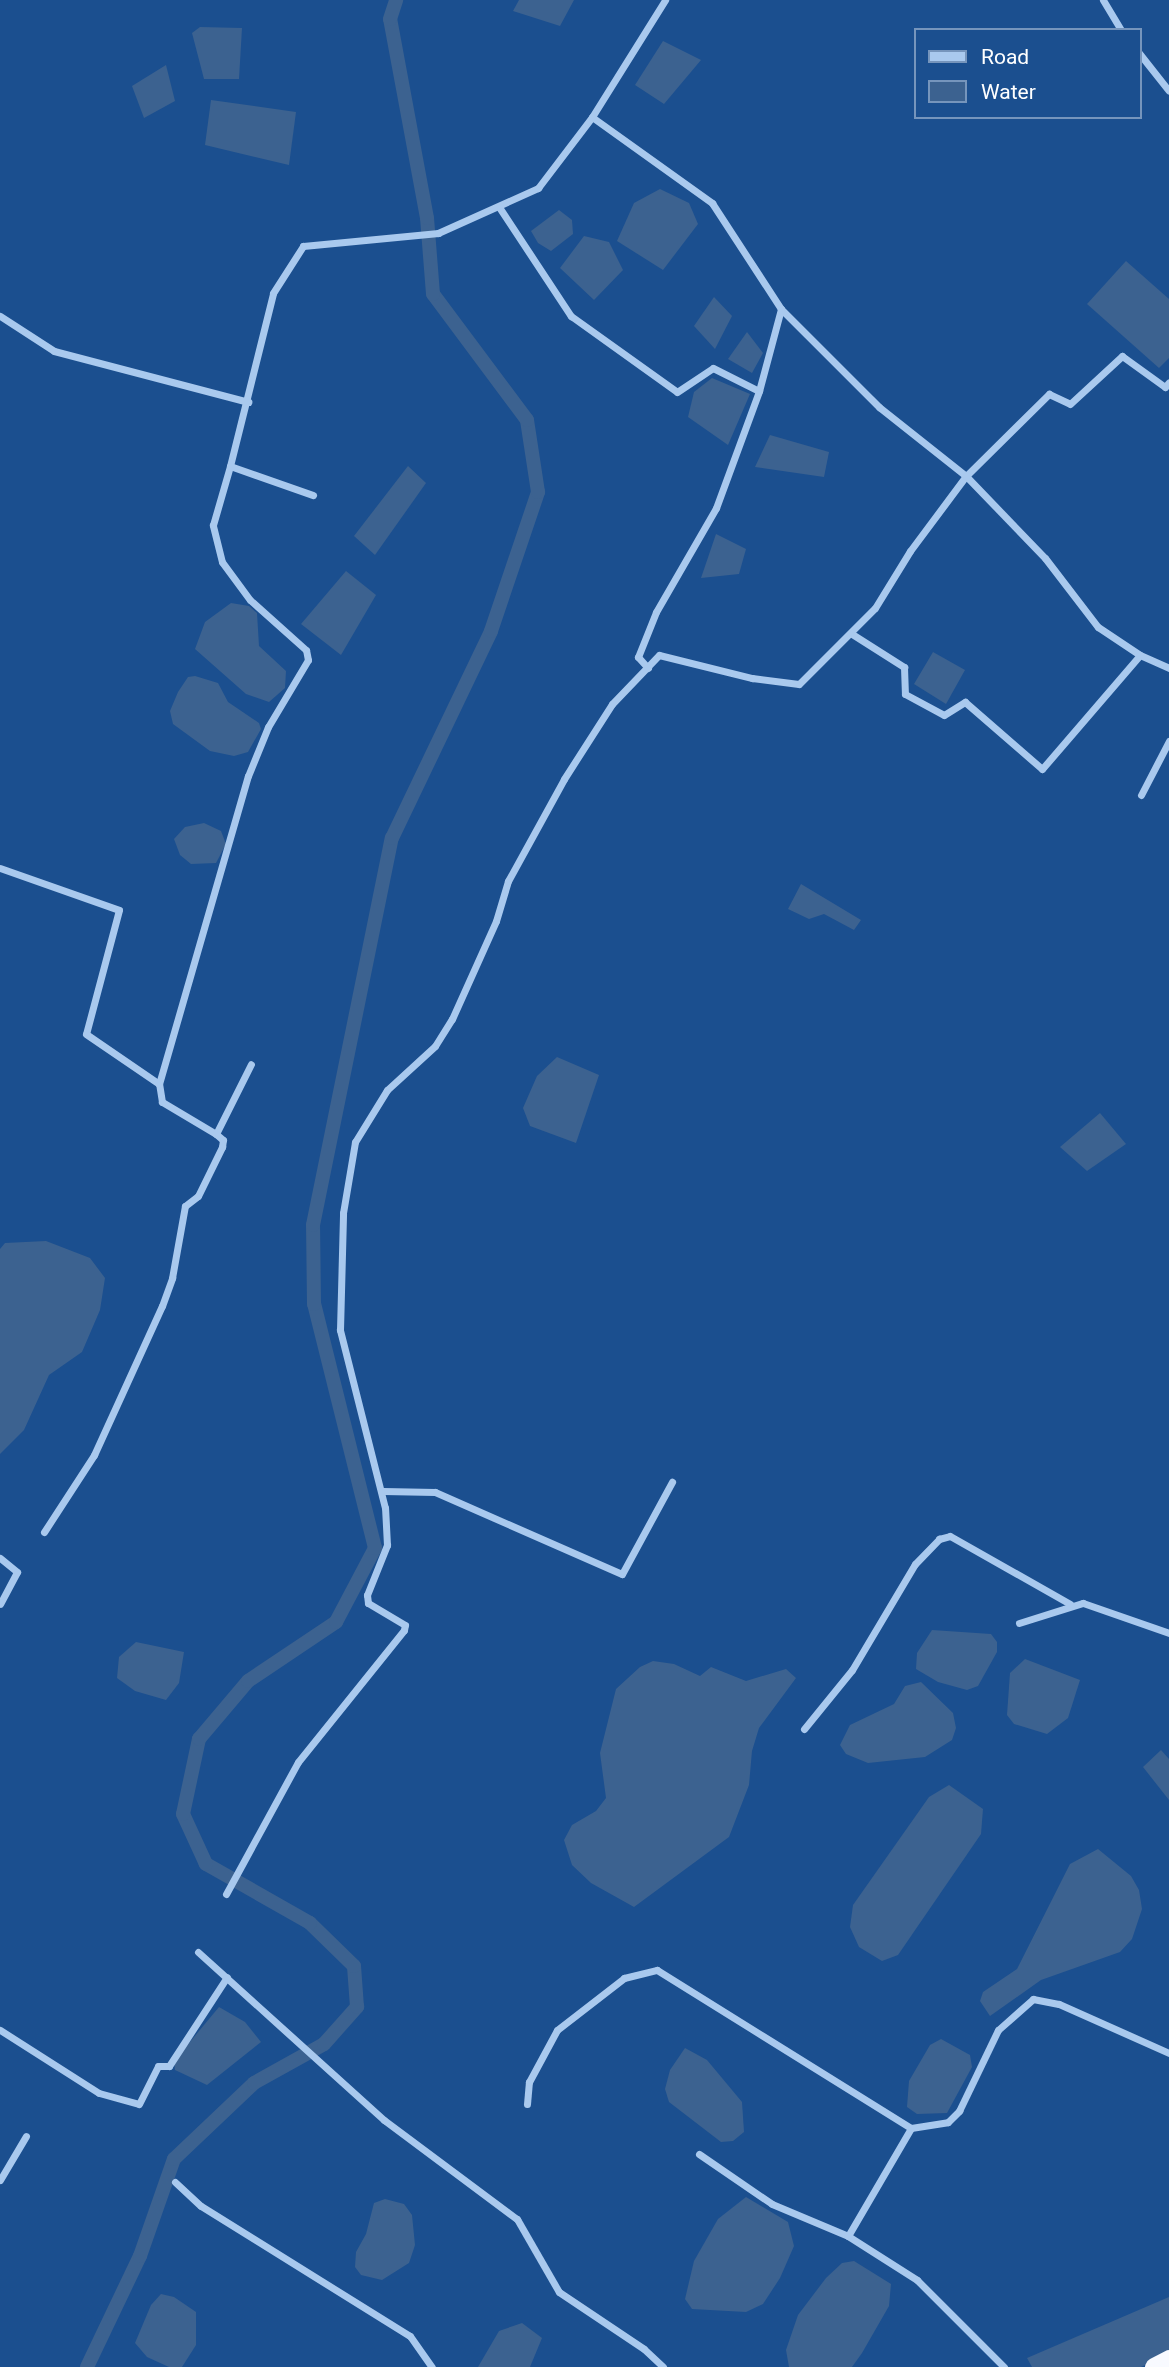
<!DOCTYPE html>
<style>
body{margin:0}
#map{position:relative;width:1169px;height:2367px;overflow:hidden;background:#1b4f8f;font-family:Roboto,sans-serif}
div>[style]{position:absolute}
[style*='--x']{left:calc(var(--x)*1px);top:calc(var(--y)*1px);width:calc(var(--w)*1px);rotate:calc(var(--a)*1deg)}
.water>*{inset:0;background:#3c6290}
.canal>*{height:14px;margin:-7px;padding:0 7px;transform-origin:7px;border-radius:7px;background:#3c6290}
.minor>*{height:7px;margin:-3.5px;padding:0 3.5px;transform-origin:3.5px;border-radius:3.5px;background:#a9c9ee}
.trunk>*{height:19px;margin:-9.5px;padding:0 9.5px;transform-origin:9.5px;border-radius:9.5px;background:#f8faff}
span{translate:-50% -50%;white-space:nowrap;text-align:center;line-height:1.15;-webkit-text-stroke:5px #1b4f8f;paint-order:stroke}
.legend{position:absolute;left:914px;top:28px;width:228px;height:91px;box-sizing:border-box;background:#1b4f8f;border:2px solid #7695bc;margin:0;padding:9px 12px;list-style:none;font-size:21px;color:#fff}
.legend li{display:flex;align-items:center;gap:14px;height:35px}
.legend b{width:35px;border:2px solid #7695bc}
</style>
<div id="map">
<div class="water">
<i style="clip-path:polygon(519px 0,574px 0,560px 26px,513px 11px)"></i>
<i style="clip-path:polygon(200px 27px,242px 28px,239px 79px,204px 79px,192px 33px)"></i>
<i style="clip-path:polygon(663px 41px,701px 60px,664px 104px,635px 85px)"></i>
<i style="clip-path:polygon(166px 65px,175px 101px,144px 118px,132px 86px)"></i>
<i style="clip-path:polygon(211px 100px,296px 112px,289px 165px,205px 145px)"></i>
<i style="clip-path:polygon(660px 189px,689px 203px,698px 224px,663px 270px,617px 241px,634px 203px)"></i>
<i style="clip-path:polygon(559px 210px,572px 220px,573px 234px,551px 251px,538px 243px,531px 231px)"></i>
<i style="clip-path:polygon(584px 236px,609px 242px,623px 270px,594px 300px,560px 268px)"></i>
<i style="clip-path:polygon(1126px 261px,1169px 299px,1169px 358px,1159px 368px,1087px 304px)"></i>
<i style="clip-path:polygon(714px 297px,732px 316px,715px 349px,694px 326px)"></i>
<i style="clip-path:polygon(747px 332px,763px 353px,752px 373px,728px 359px)"></i>
<i style="clip-path:polygon(712px 378px,750px 394px,728px 445px,688px 417px,694px 392px)"></i>
<i style="clip-path:polygon(770px 435px,829px 452px,824px 477px,755px 467px)"></i>
<i style="clip-path:polygon(408px 466px,426px 483px,375px 555px,354px 536px)"></i>
<i style="clip-path:polygon(716px 534px,746px 549px,739px 574px,701px 578px)"></i>
<i style="clip-path:polygon(346px 571px,376px 595px,341px 655px,301px 624px)"></i>
<i style="clip-path:polygon(231px 603px,249px 606px,257px 613px,259px 646px,286px 671px,285px 688px,269px 702px,246px 694px,195px 649px,205px 622px)"></i>
<i style="clip-path:polygon(933px 652px,965px 670px,946px 704px,914px 684px)"></i>
<i style="clip-path:polygon(195px 676px,218px 683px,228px 702px,259px 723px,261px 729px,248px 752px,234px 756px,210px 751px,173px 724px,170px 711px,178px 692px,188px 677px)"></i>
<i style="clip-path:polygon(204px 823px,221px 831px,226px 844px,216px 863px,191px 864px,180px 855px,174px 839px,185px 827px)"></i>
<i style="clip-path:polygon(801px 884px,861px 920px,854px 930px,824px 914px,809px 919px,788px 909px)"></i>
<i style="clip-path:polygon(557px 1057px,599px 1075px,576px 1143px,530px 1126px,523px 1108px,537px 1076px)"></i>
<i style="clip-path:polygon(1100px 1113px,1126px 1144px,1087px 1171px,1060px 1147px)"></i>
<i style="clip-path:polygon(46px 1241px,90px 1258px,105px 1278px,100px 1310px,82px 1352px,49px 1375px,24px 1430px,0 1454px,0 1249px,5px 1243px)"></i>
<i style="clip-path:polygon(932px 1630px,991px 1634px,997px 1642px,997px 1652px,978px 1686px,967px 1690px,938px 1682px,916px 1669px,917px 1653px)"></i>
<i style="clip-path:polygon(136px 1642px,184px 1652px,179px 1683px,166px 1700px,135px 1691px,117px 1678px,119px 1657px)"></i>
<i style="clip-path:polygon(1025px 1659px,1080px 1680px,1068px 1718px,1047px 1734px,1014px 1724px,1007px 1715px,1010px 1673px)"></i>
<i style="clip-path:polygon(653px 1661px,674px 1664px,700px 1676px,711px 1667px,746px 1681px,786px 1669px,796px 1678px,759px 1728px,752px 1751px,749px 1785px,729px 1837px,634px 1907px,591px 1883px,572px 1865px,564px 1840px,572px 1825px,596px 1811px,606px 1798px,600px 1753px,616px 1689px,640px 1667px)"></i>
<i style="clip-path:polygon(921px 1682px,953px 1713px,956px 1728px,952px 1740px,925px 1757px,868px 1763px,846px 1754px,840px 1745px,850px 1725px,894px 1704px,905px 1686px)"></i>
<i style="clip-path:polygon(1161px 1750px,1169px 1759px,1169px 1800px,1143px 1767px)"></i>
<i style="clip-path:polygon(949px 1785px,983px 1809px,981px 1834px,898px 1955px,882px 1961px,859px 1947px,850px 1927px,853px 1905px,929px 1797px)"></i>
<i style="clip-path:polygon(1098px 1849px,1131px 1876px,1139px 1890px,1142px 1909px,1132px 1939px,1120px 1952px,1041px 1980px,990px 2016px,980px 2001px,983px 1992px,1017px 1969px,1070px 1864px)"></i>
<i style="clip-path:polygon(219px 2007px,245px 2022px,261px 2042px,207px 2085px,175px 2070px,174px 2061px)"></i>
<i style="clip-path:polygon(941px 2039px,970px 2055px,972px 2067px,947px 2113px,917px 2114px,907px 2107px,909px 2081px,930px 2045px)"></i>
<i style="clip-path:polygon(685px 2048px,707px 2060px,742px 2102px,744px 2132px,733px 2141px,721px 2142px,669px 2102px,665px 2089px,670px 2070px)"></i>
<i style="clip-path:polygon(746px 2197px,788px 2222px,794px 2246px,780px 2278px,763px 2304px,746px 2312px,692px 2309px,685px 2299px,694px 2261px,718px 2219px)"></i>
<i style="clip-path:polygon(385px 2199px,404px 2204px,412px 2215px,415px 2245px,409px 2263px,382px 2280px,361px 2275px,355px 2267px,356px 2252px,366px 2234px,374px 2203px)"></i>
<i style="clip-path:polygon(854px 2261px,891px 2284px,889px 2306px,862px 2353px,852px 2367px,789px 2367px,786px 2350px,798px 2315px,826px 2278px,842px 2263px)"></i>
<i style="clip-path:polygon(161px 2294px,174px 2297px,196px 2312px,196px 2345px,182px 2367px,169px 2367px,147px 2357px,135px 2343px,151px 2305px)"></i>
<i style="clip-path:polygon(1169px 2297px,1169px 2354px,1141px 2367px,1032px 2367px,1027px 2358px)"></i>
<i style="clip-path:polygon(522px 2323px,542px 2338px,530px 2367px,478px 2367px,499px 2331px)"></i>
</div>
<div class="canal">
<i style="--x:87;--y:2367;--w:123;--a:-64.5"></i>
<i style="--x:140;--y:2256;--w:103;--a:-70.7"></i>
<i style="--x:174;--y:2159;--w:110;--a:-43.5"></i>
<i style="--x:254;--y:2083;--w:80;--a:-29.1"></i>
<i style="--x:324;--y:2044;--w:50;--a:-48.3"></i>
<i style="--x:357;--y:2007;--w:41;--a:-94.2"></i>
<i style="--x:354;--y:1966;--w:62;--a:-135.7"></i>
<i style="--x:310;--y:1923;--w:120;--a:-150.4"></i>
<i style="--x:206;--y:1864;--w:55;--a:-114.7"></i>
<i style="--x:183;--y:1814;--w:77;--a:-78"></i>
<i style="--x:199;--y:1739;--w:76;--a:-49.8"></i>
<i style="--x:248;--y:1681;--w:106;--a:-33.8"></i>
<i style="--x:336;--y:1622;--w:84;--a:-62.2"></i>
<i style="--x:375;--y:1548;--w:252;--a:-104"></i>
<i style="--x:314;--y:1304;--w:79;--a:-90.7"></i>
<i style="--x:313;--y:1225;--w:395;--a:-78.5"></i>
<i style="--x:392;--y:838;--w:229;--a:-64.4"></i>
<i style="--x:491;--y:631;--w:147;--a:-71.3"></i>
<i style="--x:538;--y:492;--w:73;--a:-98.7"></i>
<i style="--x:527;--y:420;--w:157;--a:-126.7"></i>
<i style="--x:433;--y:294;--w:76;--a:-94.5"></i>
<i style="--x:427;--y:218;--w:202;--a:-100.5"></i>
<i style="--x:390;--y:19;--w:20;--a:-72"></i>
</div>
<div class="minor">
<i style="--x:1103;--y:0;--w:35;--a:59"></i>
<i style="--x:1139;--y:53;--w:48;--a:51.7"></i>
<i style="--x:592;--y:117;--w:148;--a:35.6"></i>
<i style="--x:712;--y:203;--w:126;--a:56.9"></i>
<i style="--x:499;--y:207;--w:131;--a:56.6"></i>
<i style="--x:571;--y:316;--w:130;--a:35.6"></i>
<i style="--x:677;--y:392;--w:43;--a:-33.7"></i>
<i style="--x:713;--y:368;--w:51;--a:26.6"></i>
<i style="--x:759;--y:391;--w:85;--a:-75"></i>
<i style="--x:781;--y:309;--w:139;--a:45"></i>
<i style="--x:879;--y:407;--w:111;--a:38.4"></i>
<i style="--x:966;--y:476;--w:114;--a:46.1"></i>
<i style="--x:1045;--y:558;--w:87;--a:52.5"></i>
<i style="--x:1098;--y:627;--w:50;--a:33.7"></i>
<i style="--x:0;--y:316;--w:64;--a:32.9"></i>
<i style="--x:54;--y:351;--w:201;--a:14.7"></i>
<i style="--x:230;--y:466;--w:178;--a:-76"></i>
<i style="--x:273;--y:293;--w:56;--a:-57.4"></i>
<i style="--x:303;--y:246;--w:136;--a:-5.5"></i>
<i style="--x:438;--y:233;--w:110;--a:-24.2"></i>
<i style="--x:538;--y:188;--w:89;--a:-52.7"></i>
<i style="--x:592;--y:117;--w:138;--a:-58"></i>
<i style="--x:852;--y:634;--w:62;--a:32.4"></i>
<i style="--x:904;--y:667;--w:27;--a:88"></i>
<i style="--x:905;--y:694;--w:44;--a:28.3"></i>
<i style="--x:944;--y:715;--w:25;--a:-32"></i>
<i style="--x:965;--y:702;--w:102;--a:41"></i>
<i style="--x:1042;--y:769;--w:150;--a:-49.3"></i>
<i style="--x:1140;--y:655;--w:32;--a:24"></i>
<i style="--x:648;--y:668;--w:15;--a:-132"></i>
<i style="--x:638;--y:657;--w:48;--a:-68.2"></i>
<i style="--x:656;--y:612;--w:120;--a:-60"></i>
<i style="--x:716;--y:508;--w:125;--a:-69.8"></i>
<i style="--x:1141;--y:795;--w:61;--a:-62.6"></i>
<i style="--x:0;--y:868;--w:126;--a:19.4"></i>
<i style="--x:119;--y:910;--w:128;--a:104.9"></i>
<i style="--x:86;--y:1034;--w:88;--a:34.4"></i>
<i style="--x:216;--y:1134;--w:78;--a:-63.4"></i>
<i style="--x:383;--y:1491;--w:52;--a:1.1"></i>
<i style="--x:435;--y:1492;--w:204;--a:23.7"></i>
<i style="--x:622;--y:1574;--w:105;--a:-61.5"></i>
<i style="--x:44;--y:1532;--w:92;--a:-57"></i>
<i style="--x:94;--y:1455;--w:164;--a:-65.5"></i>
<i style="--x:162;--y:1306;--w:30;--a:-70"></i>
<i style="--x:172;--y:1278;--w:73;--a:-79.8"></i>
<i style="--x:185;--y:1206;--w:16;--a:-38"></i>
<i style="--x:198;--y:1196;--w:55;--a:-63.9"></i>
<i style="--x:222;--y:1147;--w:7;--a:-82"></i>
<i style="--x:223;--y:1140;--w:9;--a:-139"></i>
<i style="--x:216;--y:1134;--w:63;--a:-149.3"></i>
<i style="--x:162;--y:1102;--w:18;--a:-99"></i>
<i style="--x:159;--y:1084;--w:321;--a:-73.9"></i>
<i style="--x:248;--y:776;--w:53;--a:-67.8"></i>
<i style="--x:268;--y:727;--w:78;--a:-59.2"></i>
<i style="--x:308;--y:660;--w:10;--a:-101"></i>
<i style="--x:306;--y:650;--w:75;--a:-138.2"></i>
<i style="--x:250;--y:600;--w:47;--a:-126.4"></i>
<i style="--x:222;--y:562;--w:38;--a:-104"></i>
<i style="--x:213;--y:525;--w:61;--a:-73.9"></i>
<i style="--x:230;--y:466;--w:88;--a:19.3"></i>
<i style="--x:0;--y:1558;--w:22;--a:39"></i>
<i style="--x:17;--y:1572;--w:36;--a:118"></i>
<i style="--x:1019;--y:1623;--w:67;--a:-17.4"></i>
<i style="--x:1083;--y:1603;--w:91;--a:19.2"></i>
<i style="--x:804;--y:1729;--w:76;--a:-50.9"></i>
<i style="--x:852;--y:1670;--w:123;--a:-59.3"></i>
<i style="--x:915;--y:1564;--w:35;--a:-46"></i>
<i style="--x:939;--y:1539;--w:11;--a:-15"></i>
<i style="--x:950;--y:1536;--w:138;--a:29.5"></i>
<i style="--x:226;--y:1894;--w:150;--a:-61.4"></i>
<i style="--x:298;--y:1762;--w:169;--a:-51.2"></i>
<i style="--x:404;--y:1630;--w:5;--a:-79"></i>
<i style="--x:405;--y:1625;--w:43;--a:-149.3"></i>
<i style="--x:368;--y:1603;--w:8;--a:-97"></i>
<i style="--x:367;--y:1595;--w:54;--a:-68.2"></i>
<i style="--x:387;--y:1545;--w:37;--a:-93"></i>
<i style="--x:385;--y:1508;--w:184;--a:-104.2"></i>
<i style="--x:340;--y:1330;--w:117;--a:-88.5"></i>
<i style="--x:343;--y:1213;--w:72;--a:-80.4"></i>
<i style="--x:355;--y:1142;--w:61;--a:-58.4"></i>
<i style="--x:387;--y:1090;--w:65;--a:-42.5"></i>
<i style="--x:435;--y:1046;--w:32;--a:-58"></i>
<i style="--x:452;--y:1019;--w:107;--a:-65.8"></i>
<i style="--x:496;--y:921;--w:42;--a:-73.3"></i>
<i style="--x:508;--y:881;--w:116;--a:-61.2"></i>
<i style="--x:564;--y:779;--w:89;--a:-57.4"></i>
<i style="--x:612;--y:704;--w:68;--a:-46.2"></i>
<i style="--x:659;--y:655;--w:96;--a:13.9"></i>
<i style="--x:752;--y:678;--w:47;--a:7.3"></i>
<i style="--x:799;--y:684;--w:107;--a:-45"></i>
<i style="--x:875;--y:608;--w:67;--a:-58.4"></i>
<i style="--x:910;--y:551;--w:94;--a:-53.3"></i>
<i style="--x:966;--y:476;--w:117;--a:-44.7"></i>
<i style="--x:1049;--y:394;--w:23;--a:25"></i>
<i style="--x:1070;--y:404;--w:71;--a:-42.7"></i>
<i style="--x:1122;--y:356;--w:53;--a:35.8"></i>
<i style="--x:1165;--y:387;--w:6;--a:-51"></i>
<i style="--x:198;--y:1952;--w:251;--a:42.1"></i>
<i style="--x:384;--y:2120;--w:166;--a:36.7"></i>
<i style="--x:517;--y:2219;--w:84;--a:60.1"></i>
<i style="--x:559;--y:2292;--w:102;--a:33.8"></i>
<i style="--x:644;--y:2349;--w:26;--a:43"></i>
<i style="--x:0;--y:2030;--w:117;--a:32.5"></i>
<i style="--x:99;--y:2093;--w:41;--a:15.4"></i>
<i style="--x:139;--y:2104;--w:42;--a:-63.4"></i>
<i style="--x:158;--y:2066;--w:11;--a:0"></i>
<i style="--x:169;--y:2066;--w:106;--a:-56.9"></i>
<i style="--x:527;--y:2104;--w:22;--a:-85"></i>
<i style="--x:529;--y:2082;--w:59;--a:-61.7"></i>
<i style="--x:557;--y:2030;--w:85;--a:-37.8"></i>
<i style="--x:624;--y:1978;--w:34;--a:-14"></i>
<i style="--x:657;--y:1970;--w:299;--a:31.9"></i>
<i style="--x:699;--y:2154;--w:88;--a:34.4"></i>
<i style="--x:772;--y:2204;--w:82;--a:22.8"></i>
<i style="--x:848;--y:2236;--w:82;--a:32.5"></i>
<i style="--x:917;--y:2280;--w:123;--a:45"></i>
<i style="--x:0;--y:2180;--w:51;--a:-59.4"></i>
<i style="--x:175;--y:2182;--w:35;--a:43"></i>
<i style="--x:201;--y:2206;--w:246;--a:31.9"></i>
<i style="--x:410;--y:2336;--w:38;--a:55"></i>
<i style="--x:848;--y:2236;--w:125;--a:-59.7"></i>
<i style="--x:911;--y:2128;--w:37;--a:-9"></i>
<i style="--x:948;--y:2122;--w:16;--a:-45"></i>
<i style="--x:959;--y:2111;--w:90;--a:-64.3"></i>
<i style="--x:998;--y:2030;--w:47;--a:-41.5"></i>
<i style="--x:1033;--y:1999;--w:26;--a:11"></i>
<i style="--x:1059;--y:2004;--w:120;--a:24"></i>
</div>
<div class="trunk">
<i style="--x:1154;--y:2367;--w:17;--a:-28"></i>
</div>
<ul class="legend">
<li><b style="height:9px;background:#a9c9ee"></b>Road</li>
<li><b style="height:19px;background:#3c6290"></b>Water</li>
</ul>
</div>
